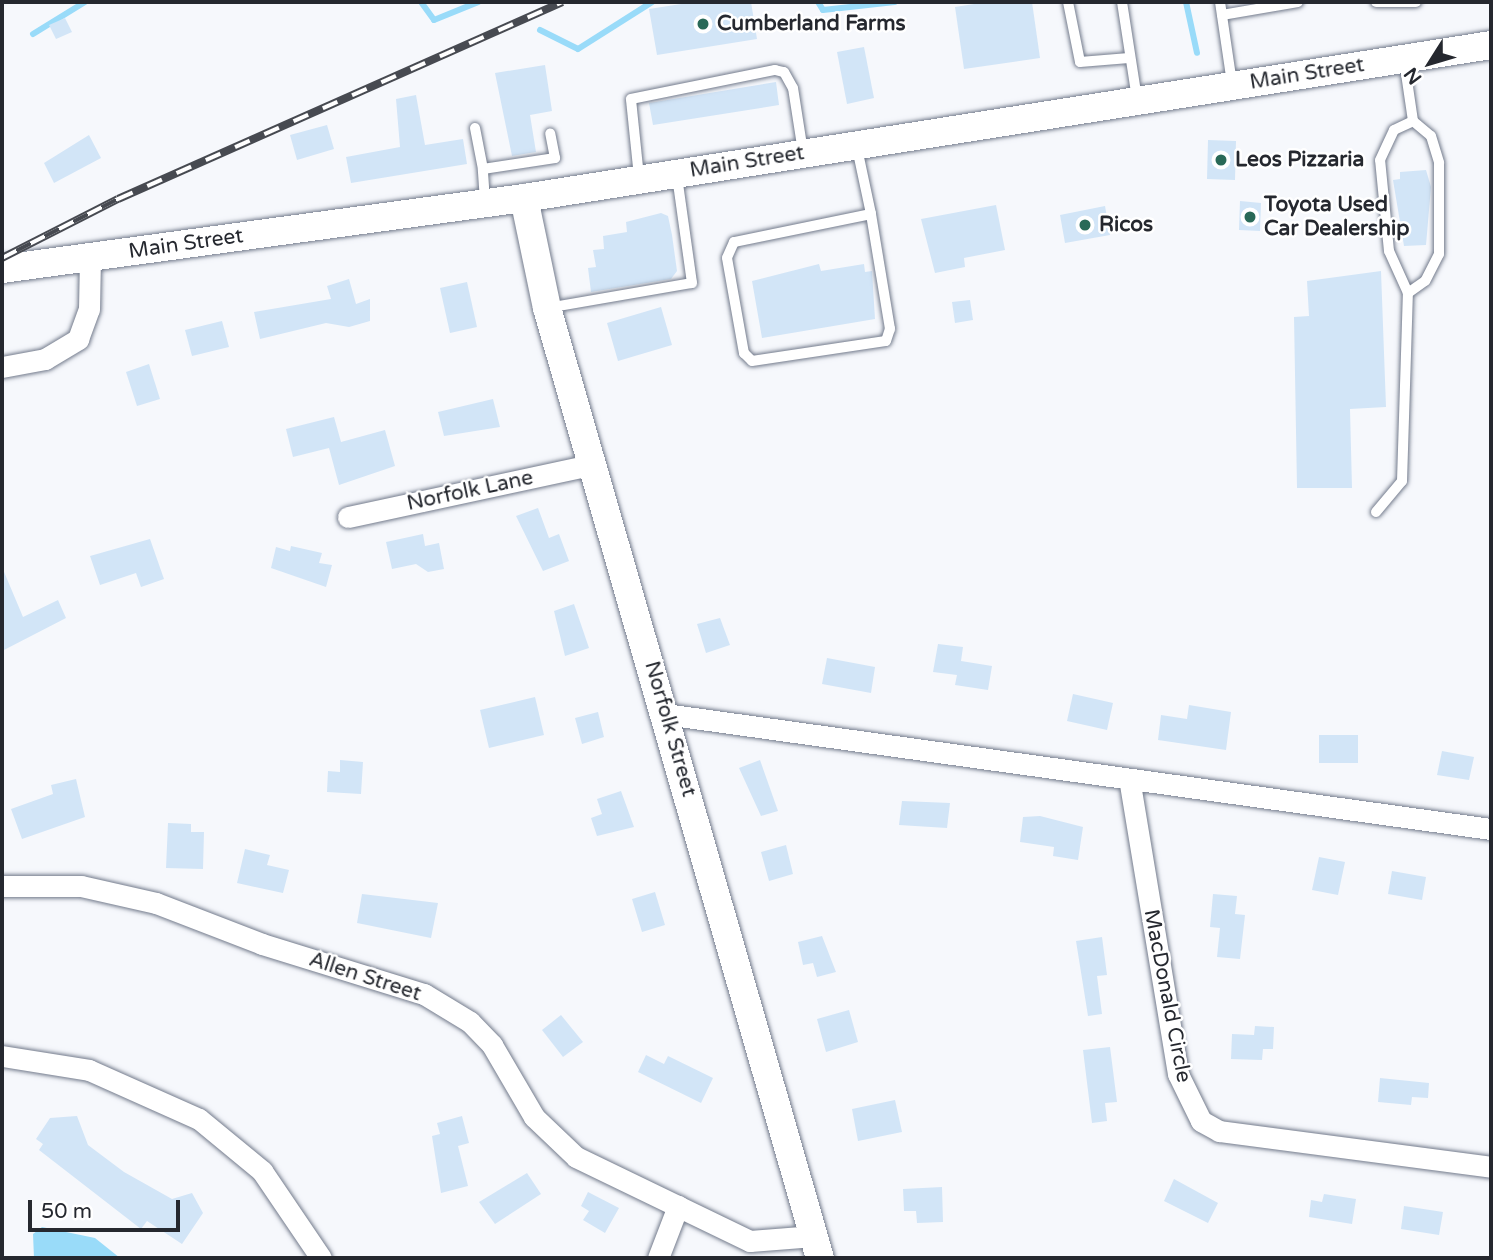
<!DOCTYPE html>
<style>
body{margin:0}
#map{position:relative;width:1493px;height:1260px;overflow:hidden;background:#f6f8fc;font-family:"Varela Round",sans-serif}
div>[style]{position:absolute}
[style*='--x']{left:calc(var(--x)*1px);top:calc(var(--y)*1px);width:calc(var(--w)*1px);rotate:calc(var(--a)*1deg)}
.water>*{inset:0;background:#99dbf9}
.stream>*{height:6px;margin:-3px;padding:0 3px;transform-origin:3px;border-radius:3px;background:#99dbf9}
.building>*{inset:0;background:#d2e5f7}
.roads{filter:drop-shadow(0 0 2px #737b8c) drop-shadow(0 0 2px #737b8c)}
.lane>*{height:10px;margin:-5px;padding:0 5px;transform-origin:5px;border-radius:5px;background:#fff}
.street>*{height:21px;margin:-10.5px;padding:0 10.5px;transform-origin:10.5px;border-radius:10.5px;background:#fff}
.secondary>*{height:28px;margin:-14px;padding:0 14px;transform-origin:14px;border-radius:14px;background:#fff}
.rail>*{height:8px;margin-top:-4px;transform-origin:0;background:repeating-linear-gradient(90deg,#fff 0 16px,#474a51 0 32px);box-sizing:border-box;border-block:2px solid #474a51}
.dots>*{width:19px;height:19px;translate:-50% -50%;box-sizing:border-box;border:4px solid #fff;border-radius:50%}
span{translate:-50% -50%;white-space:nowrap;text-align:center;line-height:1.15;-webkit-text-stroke:5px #fff;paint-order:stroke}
.poi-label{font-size:21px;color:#25282f;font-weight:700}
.left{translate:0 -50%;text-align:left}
.street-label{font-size:21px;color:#25282f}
.frame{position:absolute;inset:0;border:4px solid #25282f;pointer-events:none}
.north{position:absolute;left:1395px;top:28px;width:70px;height:70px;-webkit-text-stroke:5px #fff;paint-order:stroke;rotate:233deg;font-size:19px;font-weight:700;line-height:28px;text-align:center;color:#25282f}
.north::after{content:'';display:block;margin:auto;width:24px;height:32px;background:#25282f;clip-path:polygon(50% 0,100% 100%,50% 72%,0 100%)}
.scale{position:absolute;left:28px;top:1200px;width:152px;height:32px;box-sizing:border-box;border:4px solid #25282f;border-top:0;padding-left:9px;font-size:21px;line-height:24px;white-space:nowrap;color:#25282f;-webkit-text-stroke:5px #fff;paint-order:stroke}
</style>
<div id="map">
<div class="water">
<i style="clip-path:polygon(42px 1227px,95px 1238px,120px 1258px,34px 1258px,33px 1234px)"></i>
</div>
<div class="stream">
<i style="--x:421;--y:2;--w:22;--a:54"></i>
<i style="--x:434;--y:20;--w:48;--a:-22.2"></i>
<i style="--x:818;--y:2;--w:9;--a:58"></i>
<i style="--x:823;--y:10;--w:72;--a:-6.3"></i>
<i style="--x:1186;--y:2;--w:52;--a:77.8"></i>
<i style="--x:540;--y:30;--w:42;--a:26.6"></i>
<i style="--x:578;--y:49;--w:88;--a:-32.4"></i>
<i style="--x:33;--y:34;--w:61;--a:-31.6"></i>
</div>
<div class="building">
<i style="clip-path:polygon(694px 2px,751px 2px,757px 39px,657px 55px,649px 9px)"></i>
<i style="clip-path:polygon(987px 2px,1032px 2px,1040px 58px,964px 69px,955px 7px)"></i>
<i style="clip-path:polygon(65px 18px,72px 32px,56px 39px,49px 25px)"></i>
<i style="clip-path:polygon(864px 47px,874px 98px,847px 104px,837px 52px)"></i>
<i style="clip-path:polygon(545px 65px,552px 111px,530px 115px,536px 152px,512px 156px,495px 73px)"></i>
<i style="clip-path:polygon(776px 82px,779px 105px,653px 125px,649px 103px)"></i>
<i style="clip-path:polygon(416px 95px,425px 145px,463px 139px,467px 164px,351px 183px,346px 157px,400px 147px,396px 99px)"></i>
<i style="clip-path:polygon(327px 125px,334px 149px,297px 160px,290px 135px)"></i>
<i style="clip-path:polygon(89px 135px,101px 158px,54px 183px,44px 163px)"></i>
<i style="clip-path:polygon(1208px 140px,1236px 141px,1235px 180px,1207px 179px)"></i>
<i style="clip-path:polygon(1426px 170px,1431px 187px,1426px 245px,1404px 246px,1393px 180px,1400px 179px,1400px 172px)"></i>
<i style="clip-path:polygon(1240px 201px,1261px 203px,1260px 231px,1239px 230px)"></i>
<i style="clip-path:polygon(996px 205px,1005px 250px,964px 258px,965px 267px,935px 273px,921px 219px)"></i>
<i style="clip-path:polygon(1105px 206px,1110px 235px,1065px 243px,1060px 215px)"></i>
<i style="clip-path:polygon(661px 213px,668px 216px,672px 235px,677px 271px,671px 279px,591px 292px,588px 268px,596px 267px,593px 250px,604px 249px,603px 236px,627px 232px,626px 222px)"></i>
<i style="clip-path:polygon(819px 264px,821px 271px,864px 264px,865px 272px,872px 271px,875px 319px,762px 338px,752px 281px)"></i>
<i style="clip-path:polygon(1381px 271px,1386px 407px,1350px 409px,1352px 488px,1297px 488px,1294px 317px,1309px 316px,1307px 281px)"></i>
<i style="clip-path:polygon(349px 279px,356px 304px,370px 299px,370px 321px,349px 327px,326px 323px,260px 339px,254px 312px,331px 299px,327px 286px)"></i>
<i style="clip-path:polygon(467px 282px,477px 327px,450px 333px,440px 288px)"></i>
<i style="clip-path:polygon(970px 300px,973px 320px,955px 323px,952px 302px)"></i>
<i style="clip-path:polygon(661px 307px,672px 345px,618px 361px,607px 323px)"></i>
<i style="clip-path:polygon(222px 321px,229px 347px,192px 356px,185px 330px)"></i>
<i style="clip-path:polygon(149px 364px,160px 399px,137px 406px,126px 372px)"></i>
<i style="clip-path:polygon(493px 399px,500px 427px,444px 436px,438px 412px)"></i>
<i style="clip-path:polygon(334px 417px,341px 442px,385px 430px,395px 466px,339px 485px,329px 448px,293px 457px,286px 429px)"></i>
<i style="clip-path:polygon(538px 508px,549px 538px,559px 534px,569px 561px,543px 571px,516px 516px)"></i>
<i style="clip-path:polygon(423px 534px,425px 546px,439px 543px,444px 569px,428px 572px,416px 564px,392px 569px,386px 542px)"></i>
<i style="clip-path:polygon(150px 539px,164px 579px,141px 587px,136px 573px,100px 585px,90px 556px)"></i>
<i style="clip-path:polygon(291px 546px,322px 553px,319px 563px,332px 565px,326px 587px,271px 568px,276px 547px,290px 551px)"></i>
<i style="clip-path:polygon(2px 567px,23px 617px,58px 600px,66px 618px,2px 651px)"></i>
<i style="clip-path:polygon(574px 604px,589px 648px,565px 656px,554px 611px)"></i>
<i style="clip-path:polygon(720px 618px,730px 645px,706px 653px,697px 624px)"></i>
<i style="clip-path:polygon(938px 644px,963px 647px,961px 661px,992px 666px,988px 690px,955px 685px,957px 675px,933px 672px)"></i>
<i style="clip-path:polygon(827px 658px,875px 667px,871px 693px,822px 684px)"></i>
<i style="clip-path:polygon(1073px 694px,1113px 703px,1107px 730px,1067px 721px)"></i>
<i style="clip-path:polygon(535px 697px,544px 735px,489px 748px,480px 710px)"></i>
<i style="clip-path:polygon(1189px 705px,1231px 712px,1226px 750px,1158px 740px,1161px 715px,1187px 719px)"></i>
<i style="clip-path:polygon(598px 712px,604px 737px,582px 744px,575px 718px)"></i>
<i style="clip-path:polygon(1319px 735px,1358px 735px,1358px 763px,1319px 763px)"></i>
<i style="clip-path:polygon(1442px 751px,1474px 757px,1469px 780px,1437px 775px)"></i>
<i style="clip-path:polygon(340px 760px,363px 762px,361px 794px,327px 792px,328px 771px,340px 772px)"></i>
<i style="clip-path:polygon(760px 760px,778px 811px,761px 816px,739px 768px)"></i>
<i style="clip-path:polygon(76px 779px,85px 817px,22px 839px,11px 809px,53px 794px,51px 785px)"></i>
<i style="clip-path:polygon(621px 791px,634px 827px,597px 836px,591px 818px,602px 814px,597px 799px)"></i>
<i style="clip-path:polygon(902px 801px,950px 803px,947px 828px,899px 825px)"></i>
<i style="clip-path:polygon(1040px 816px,1083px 827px,1078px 860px,1053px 856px,1054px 847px,1020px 842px,1023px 817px)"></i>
<i style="clip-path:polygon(168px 823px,191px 824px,191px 832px,204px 832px,203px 869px,166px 868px)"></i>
<i style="clip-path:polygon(786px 845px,793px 874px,769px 881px,761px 852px)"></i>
<i style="clip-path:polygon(245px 849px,270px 855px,267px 865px,289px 870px,283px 893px,237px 883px)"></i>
<i style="clip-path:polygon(1319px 857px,1345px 862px,1338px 895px,1312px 890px)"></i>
<i style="clip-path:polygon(1392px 871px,1426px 877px,1422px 900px,1388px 894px)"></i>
<i style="clip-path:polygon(655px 892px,665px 925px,642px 932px,632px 899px)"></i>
<i style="clip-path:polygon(362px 894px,438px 903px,431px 938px,357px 923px)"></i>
<i style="clip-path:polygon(1213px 894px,1237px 896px,1235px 914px,1245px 915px,1240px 959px,1217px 957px,1220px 928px,1210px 927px)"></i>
<i style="clip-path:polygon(822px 936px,836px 972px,817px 977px,813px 963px,803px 965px,798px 942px)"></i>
<i style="clip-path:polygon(1102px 937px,1107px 975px,1097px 976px,1102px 1014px,1088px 1016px,1076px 941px)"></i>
<i style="clip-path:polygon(849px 1010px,858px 1042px,826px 1052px,817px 1019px)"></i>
<i style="clip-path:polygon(561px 1015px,583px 1042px,563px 1057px,542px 1030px)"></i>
<i style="clip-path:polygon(1255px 1026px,1274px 1027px,1273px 1049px,1263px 1049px,1262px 1060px,1231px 1059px,1232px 1034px,1254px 1035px)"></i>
<i style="clip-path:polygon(1110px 1047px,1117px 1102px,1105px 1103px,1107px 1121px,1092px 1123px,1083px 1050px)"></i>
<i style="clip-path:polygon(646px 1055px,664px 1064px,668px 1056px,713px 1078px,701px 1103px,638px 1072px)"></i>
<i style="clip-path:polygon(1380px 1078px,1429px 1083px,1428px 1098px,1412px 1097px,1411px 1105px,1378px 1102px)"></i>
<i style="clip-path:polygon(895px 1100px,902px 1132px,858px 1141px,852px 1109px)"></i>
<i style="clip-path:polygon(77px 1116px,88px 1145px,124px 1172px,172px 1199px,192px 1193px,203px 1213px,182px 1244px,147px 1221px,141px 1229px,39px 1150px,43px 1144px,36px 1139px,50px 1118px)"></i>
<i style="clip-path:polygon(462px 1116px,469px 1143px,458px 1146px,468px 1186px,441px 1193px,432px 1136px,440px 1134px,437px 1123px)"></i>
<i style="clip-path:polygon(527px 1173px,541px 1194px,495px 1224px,479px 1202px)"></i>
<i style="clip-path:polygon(1174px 1179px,1218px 1203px,1208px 1223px,1164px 1201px)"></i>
<i style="clip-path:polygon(942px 1187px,943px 1222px,917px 1223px,916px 1211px,904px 1211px,903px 1189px)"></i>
<i style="clip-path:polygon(588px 1192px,619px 1208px,605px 1233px,583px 1220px,589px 1211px,581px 1206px)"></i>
<i style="clip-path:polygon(1324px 1194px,1356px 1199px,1352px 1224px,1309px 1217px,1311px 1200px,1322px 1202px)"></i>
<i style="clip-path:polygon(1404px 1206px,1443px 1212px,1439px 1235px,1401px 1229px)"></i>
</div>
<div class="roads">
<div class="lane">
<i style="--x:1068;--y:2;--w:61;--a:78.7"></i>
<i style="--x:1080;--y:62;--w:49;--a:-4.7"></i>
<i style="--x:1122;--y:2;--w:98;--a:81.2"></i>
<i style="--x:1220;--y:2;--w:82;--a:81.6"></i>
<i style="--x:1376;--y:2;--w:40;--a:0"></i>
<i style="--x:1222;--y:15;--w:77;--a:-9.7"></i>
<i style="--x:1404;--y:60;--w:62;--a:81.6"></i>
<i style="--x:1413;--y:121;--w:23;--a:40"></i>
<i style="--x:1431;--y:136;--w:28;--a:73"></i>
<i style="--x:1439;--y:163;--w:91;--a:90"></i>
<i style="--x:1439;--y:254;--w:30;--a:117"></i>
<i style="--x:1425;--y:281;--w:21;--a:145"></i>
<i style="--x:475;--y:128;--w:42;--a:79"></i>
<i style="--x:857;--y:148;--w:67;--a:78"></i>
<i style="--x:871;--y:214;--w:140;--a:168.4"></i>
<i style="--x:734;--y:242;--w:17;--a:114"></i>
<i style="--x:727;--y:258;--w:97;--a:79.9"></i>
<i style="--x:744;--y:353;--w:11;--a:45"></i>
<i style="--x:752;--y:361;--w:135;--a:-8.5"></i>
<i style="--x:886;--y:341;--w:13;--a:-72"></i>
<i style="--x:890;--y:329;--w:117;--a:-99.4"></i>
<i style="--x:639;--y:177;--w:78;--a:-95.9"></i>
<i style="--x:631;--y:99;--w:147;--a:-11.4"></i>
<i style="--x:775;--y:70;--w:9;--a:13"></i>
<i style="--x:784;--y:72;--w:18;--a:61"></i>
<i style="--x:793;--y:88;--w:65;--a:81.1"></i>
<i style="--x:485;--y:201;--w:32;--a:-94"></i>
<i style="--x:483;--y:169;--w:73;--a:-8.7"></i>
<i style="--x:555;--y:158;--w:25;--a:-101"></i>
<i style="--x:547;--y:308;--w:147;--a:-9.8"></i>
<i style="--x:692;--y:283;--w:108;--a:-98"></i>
<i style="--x:1376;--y:512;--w:40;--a:-50"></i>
<i style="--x:1402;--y:481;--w:188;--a:-88.2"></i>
<i style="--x:1408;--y:293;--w:46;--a:-114.3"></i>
<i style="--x:1389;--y:251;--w:91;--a:-95.6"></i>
<i style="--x:1380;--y:160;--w:33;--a:-65"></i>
<i style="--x:1394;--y:130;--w:21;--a:-25"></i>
</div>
<div class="street">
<i style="--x:2;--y:367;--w:44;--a:-10.5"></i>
<i style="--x:45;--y:359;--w:39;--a:-31"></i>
<i style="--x:78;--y:339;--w:32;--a:-70"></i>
<i style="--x:89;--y:309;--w:52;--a:-88.9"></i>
<i style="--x:348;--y:517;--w:249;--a:-12.1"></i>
<i style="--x:665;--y:714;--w:834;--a:7.93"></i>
<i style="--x:1130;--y:784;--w:294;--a:80.6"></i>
<i style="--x:1178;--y:1074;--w:52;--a:63.9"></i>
<i style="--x:1201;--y:1121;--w:21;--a:29"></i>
<i style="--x:1219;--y:1131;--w:274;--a:7.5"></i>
<i style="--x:2;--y:886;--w:79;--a:0"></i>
<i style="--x:81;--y:886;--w:77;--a:12.8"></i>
<i style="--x:156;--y:903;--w:114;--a:21.1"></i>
<i style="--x:262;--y:944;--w:170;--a:17.2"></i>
<i style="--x:424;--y:994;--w:54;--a:31.3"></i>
<i style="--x:470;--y:1022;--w:32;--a:46"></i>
<i style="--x:492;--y:1045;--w:83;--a:59.7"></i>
<i style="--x:534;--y:1117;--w:58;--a:43.6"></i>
<i style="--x:576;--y:1157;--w:193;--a:25.8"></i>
<i style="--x:750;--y:1241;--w:64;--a:-4.5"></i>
<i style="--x:2;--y:1056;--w:88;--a:9.1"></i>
<i style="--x:89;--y:1070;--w:120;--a:24"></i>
<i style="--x:199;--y:1119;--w:82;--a:39.5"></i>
<i style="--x:262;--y:1171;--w:105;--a:55.9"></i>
<i style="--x:658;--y:1258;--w:56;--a:-69"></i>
</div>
<div class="secondary">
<i style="--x:524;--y:198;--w:112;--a:78.2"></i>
<i style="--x:547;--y:308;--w:988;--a:73.97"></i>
<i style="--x:2;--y:269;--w:527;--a:-7.75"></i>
<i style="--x:524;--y:198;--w:979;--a:-8.99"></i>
</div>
</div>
<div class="rail">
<i style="--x:2;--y:258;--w:130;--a:-27"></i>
<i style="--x:118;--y:199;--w:486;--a:-23.9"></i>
</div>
<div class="dots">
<i style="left:703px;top:24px;background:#296957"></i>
<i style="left:1221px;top:160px;background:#296957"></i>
<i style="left:1250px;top:217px;background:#296957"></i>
<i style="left:1085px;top:225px;background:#296957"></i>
</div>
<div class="poi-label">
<span class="left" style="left:717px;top:24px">Cumberland Farms</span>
<span class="left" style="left:1235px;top:160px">Leos Pizzaria</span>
<span class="left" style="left:1264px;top:217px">Toyota Used<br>Car Dealership</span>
<span class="left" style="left:1099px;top:225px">Ricos</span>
</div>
<div class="street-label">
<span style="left:1307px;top:74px;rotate:-9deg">Main Street</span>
<span style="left:747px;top:162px;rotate:-9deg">Main Street</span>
<span style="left:186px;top:244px;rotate:-8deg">Main Street</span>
<span style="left:470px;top:491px;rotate:-12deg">Norfolk Lane</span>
<span style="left:670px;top:729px;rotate:74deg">Norfolk Street</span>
<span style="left:365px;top:977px;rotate:18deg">Allen Street</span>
<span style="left:1167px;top:996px;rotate:79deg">MacDonald Circle</span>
</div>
<div class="frame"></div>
<div class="north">N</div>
<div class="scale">50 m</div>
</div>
